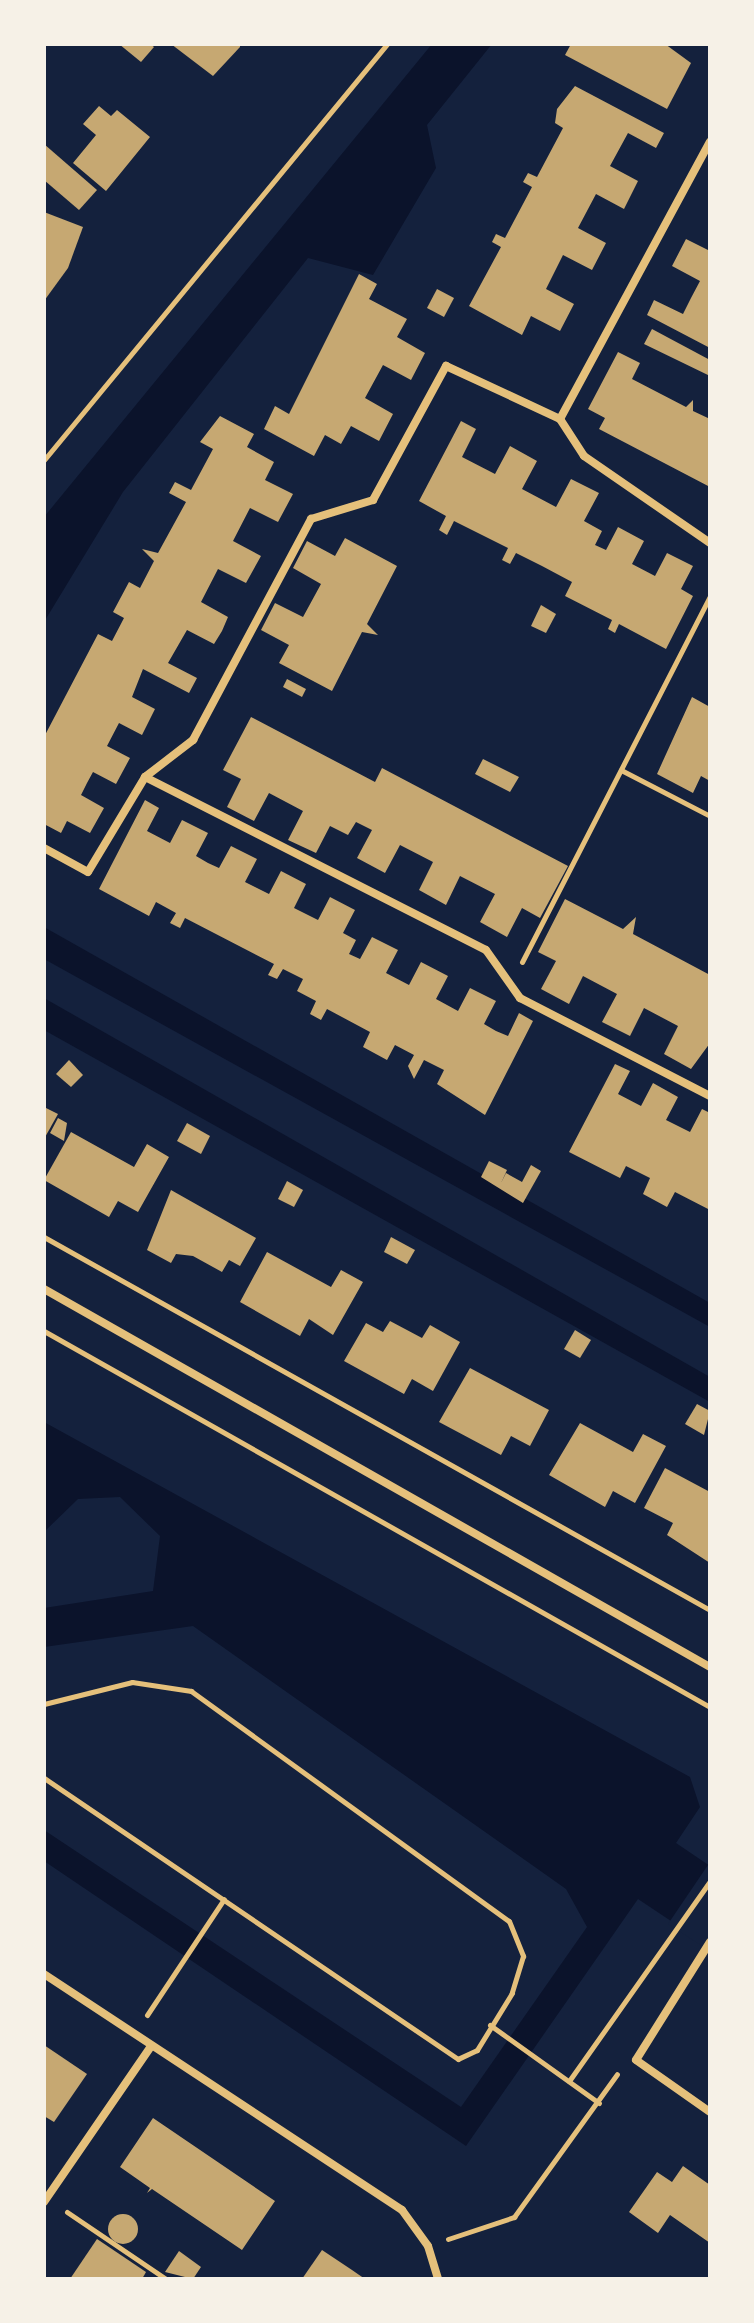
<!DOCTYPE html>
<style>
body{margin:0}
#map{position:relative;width:754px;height:2323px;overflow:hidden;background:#14213d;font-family:"Source Sans 3",sans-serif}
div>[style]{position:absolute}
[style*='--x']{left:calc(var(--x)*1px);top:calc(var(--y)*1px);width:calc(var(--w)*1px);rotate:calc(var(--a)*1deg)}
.water>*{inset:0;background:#0b132b}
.pier>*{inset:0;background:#14213d}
.building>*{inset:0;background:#c6a872}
.round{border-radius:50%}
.path>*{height:5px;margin:-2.5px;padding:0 2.5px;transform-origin:2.5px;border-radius:2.5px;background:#e5c07b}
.minor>*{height:8px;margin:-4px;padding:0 4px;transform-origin:4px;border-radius:4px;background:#e5c07b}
span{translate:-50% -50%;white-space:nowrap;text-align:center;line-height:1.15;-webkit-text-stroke:6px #f6f1e7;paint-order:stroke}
.frame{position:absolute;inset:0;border:46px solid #f6f1e7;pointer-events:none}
</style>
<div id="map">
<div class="water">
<i style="clip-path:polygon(432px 44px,492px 44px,427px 125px,436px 168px,373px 275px,308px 258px,123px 492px,44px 622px,44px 517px)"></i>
<i style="clip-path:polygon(44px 927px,710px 1303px,710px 1327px,44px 959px)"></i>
<i style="clip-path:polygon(44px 998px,710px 1377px,710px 1402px,44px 1030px)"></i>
<i style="clip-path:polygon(44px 1422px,690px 1777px,700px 1807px,676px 1843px,710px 1866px,710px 1947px,638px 1899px,466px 2146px,44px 1861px,44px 1830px,461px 2107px,587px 1927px,566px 1889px,193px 1626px,44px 1647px,44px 1608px,153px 1591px,160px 1536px,120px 1497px,78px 1499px,44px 1532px)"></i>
</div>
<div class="pier">
<i style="clip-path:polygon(710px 1862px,710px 1951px,668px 1924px)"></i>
</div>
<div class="building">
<i style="clip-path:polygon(119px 44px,150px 44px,154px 47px,141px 62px)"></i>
<i style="clip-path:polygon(171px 44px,240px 44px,240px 47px,213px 76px)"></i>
<i style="clip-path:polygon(571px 44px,665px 44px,691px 63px,667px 109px,565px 55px)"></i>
<i style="clip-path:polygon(575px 86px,664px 133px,656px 148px,628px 133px,610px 166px,638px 181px,624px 209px,596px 194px,578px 228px,606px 243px,592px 270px,563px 255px,546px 289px,574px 304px,560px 331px,531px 316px,522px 335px,469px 306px,501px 247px,492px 242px,496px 234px,505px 238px,532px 187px,523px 182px,528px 173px,537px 177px,563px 128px,555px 123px,557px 109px)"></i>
<i style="clip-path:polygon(99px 106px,111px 116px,117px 110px,150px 137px,106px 191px,73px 163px,96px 135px,83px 124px)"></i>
<i style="clip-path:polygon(44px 144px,97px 190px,79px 210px,44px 180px)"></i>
<i style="clip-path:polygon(44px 212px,83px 227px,68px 268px,44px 301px)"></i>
<i style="clip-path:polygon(686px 239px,710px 251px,710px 348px,647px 315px,654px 300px,683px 314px,691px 298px,700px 281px,672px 266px)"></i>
<i style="clip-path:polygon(359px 274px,377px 284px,369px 299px,407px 319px,397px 337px,425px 353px,411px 380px,383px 365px,365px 398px,393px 414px,379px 441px,351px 426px,341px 444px,325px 435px,314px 456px,264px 429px,275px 406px,289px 414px)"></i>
<i style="clip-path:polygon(437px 289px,454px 298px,444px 317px,427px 308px)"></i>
<i style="clip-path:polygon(652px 329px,710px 360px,710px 376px,644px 344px)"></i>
<i style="clip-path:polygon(618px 352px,640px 363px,632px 379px,686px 407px,693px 400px,693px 411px,710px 419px,710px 487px,599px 429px,605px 418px,588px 409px)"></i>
<i style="clip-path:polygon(220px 416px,254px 434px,247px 447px,274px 462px,265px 480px,293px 494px,278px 522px,250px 508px,233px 541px,261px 556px,246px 583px,218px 569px,201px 602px,228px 617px,222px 631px,214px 644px,187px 630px,168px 663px,197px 678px,189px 693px,143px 669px,132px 697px,155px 709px,142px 735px,119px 723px,107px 746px,130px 758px,116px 784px,93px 772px,87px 783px,81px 795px,104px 808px,90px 833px,67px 821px,61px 833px,44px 824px,44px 737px,98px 634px,112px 641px,124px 618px,113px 612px,129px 582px,140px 588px,154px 561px,142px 549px,158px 553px,186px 502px,169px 493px,175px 482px,191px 490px,213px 449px,200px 442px)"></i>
<i style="clip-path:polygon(461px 421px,476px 429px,462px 457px,495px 474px,510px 446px,537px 461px,522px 489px,556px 507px,571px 479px,599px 493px,584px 521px,602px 531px,595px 545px,606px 550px,618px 527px,644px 541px,632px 564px,655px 576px,667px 553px,693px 566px,681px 589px,693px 596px,666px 649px,619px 624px,615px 633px,608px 629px,612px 620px,565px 596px,572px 582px,542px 566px,516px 553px,510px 564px,502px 560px,508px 548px,454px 521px,447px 535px,439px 530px,446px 516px,419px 501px)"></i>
<i style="clip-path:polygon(345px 538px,397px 566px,367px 624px,378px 635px,362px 632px,332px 691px,279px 663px,289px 645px,261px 630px,275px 603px,303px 617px,321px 584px,293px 568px,307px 541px,335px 556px)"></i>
<i style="clip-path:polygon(541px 605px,556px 614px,546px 633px,531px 626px)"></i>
<i style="clip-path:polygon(287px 679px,306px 689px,302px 697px,283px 687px)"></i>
<i style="clip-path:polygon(692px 697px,710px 707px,710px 781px,701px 776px,693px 793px,657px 774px)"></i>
<i style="clip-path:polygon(251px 717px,375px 782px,382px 768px,568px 866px,540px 918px,522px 908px,507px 937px,480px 922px,495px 894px,460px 876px,446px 905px,419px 890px,433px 862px,400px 845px,385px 873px,357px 858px,372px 830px,356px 822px,348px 835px,330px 826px,316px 853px,288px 840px,303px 811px,269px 793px,254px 821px,227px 807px,241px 779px,223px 770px)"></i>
<i style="clip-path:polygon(483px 759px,519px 777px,510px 792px,475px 774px)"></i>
<i style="clip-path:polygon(145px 800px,159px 808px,147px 831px,170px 843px,182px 820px,208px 833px,196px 856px,208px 863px,219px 868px,231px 846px,257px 859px,245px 882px,269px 894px,281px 871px,306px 884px,294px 908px,318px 920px,330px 897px,355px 910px,343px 933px,356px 940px,349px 954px,360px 959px,372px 937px,398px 950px,386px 973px,409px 985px,421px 962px,448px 976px,436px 999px,458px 1011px,470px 988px,496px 1001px,484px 1024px,496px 1031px,508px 1036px,519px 1013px,533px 1021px,485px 1115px,437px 1084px,444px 1070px,424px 1060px,414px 1079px,408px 1066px,414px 1055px,395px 1045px,387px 1060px,363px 1047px,370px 1032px,327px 1009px,321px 1020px,310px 1014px,316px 1001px,297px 991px,303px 979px,283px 969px,277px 979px,268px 975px,274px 964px,185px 918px,180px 928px,170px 923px,176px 913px,156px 902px,149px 916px,99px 889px)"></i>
<i style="clip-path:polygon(565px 899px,623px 929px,636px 917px,633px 934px,710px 975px,710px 1043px,691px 1069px,664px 1054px,678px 1026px,644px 1008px,630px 1036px,602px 1022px,617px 994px,583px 976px,569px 1004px,541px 989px,556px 961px,538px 952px)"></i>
<i style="clip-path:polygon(69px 1060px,83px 1075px,71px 1087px,56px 1074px)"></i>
<i style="clip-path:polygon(615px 1064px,630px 1071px,618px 1094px,641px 1106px,653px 1083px,678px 1097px,666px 1120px,690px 1132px,702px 1109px,710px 1113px,710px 1210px,675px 1192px,667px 1207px,643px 1194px,650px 1178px,626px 1166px,620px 1178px,569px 1152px)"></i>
<i style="clip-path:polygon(44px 1107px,58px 1114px,44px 1139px)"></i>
<i style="clip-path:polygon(58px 1118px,67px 1123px,64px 1141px,50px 1133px)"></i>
<i style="clip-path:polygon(187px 1123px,210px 1136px,201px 1154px,177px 1141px)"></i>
<i style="clip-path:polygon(71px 1132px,134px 1167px,147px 1144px,169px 1157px,138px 1212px,118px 1201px,109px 1217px,44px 1180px)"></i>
<i style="clip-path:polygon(489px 1161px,507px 1170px,501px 1183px,506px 1173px,522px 1182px,531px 1165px,541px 1171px,523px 1203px,481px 1177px)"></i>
<i style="clip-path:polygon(287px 1181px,303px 1190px,294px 1207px,278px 1199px)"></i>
<i style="clip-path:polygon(171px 1190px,256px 1238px,240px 1266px,229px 1260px,222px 1272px,193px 1256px,176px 1254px,171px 1263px,147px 1250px)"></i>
<i style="clip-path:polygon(391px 1237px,415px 1250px,407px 1264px,384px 1252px)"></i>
<i style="clip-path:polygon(267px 1252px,331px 1287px,341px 1270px,363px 1282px,333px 1335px,309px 1319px,300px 1336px,240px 1302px)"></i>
<i style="clip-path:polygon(390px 1321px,422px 1338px,430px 1325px,460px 1342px,433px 1391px,412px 1379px,404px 1394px,344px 1361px,366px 1323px,383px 1332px)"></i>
<i style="clip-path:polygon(575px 1330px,591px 1340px,580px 1358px,564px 1349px)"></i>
<i style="clip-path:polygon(470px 1368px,549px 1410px,530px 1446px,511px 1436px,501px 1455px,439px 1422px)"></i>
<i style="clip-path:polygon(697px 1404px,710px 1411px,704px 1435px,685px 1424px)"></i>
<i style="clip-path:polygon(580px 1423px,633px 1452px,643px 1434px,666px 1446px,635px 1503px,613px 1491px,605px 1507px,549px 1475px)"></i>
<i style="clip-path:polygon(665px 1468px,710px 1492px,710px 1563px,667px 1535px,673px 1523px,644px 1508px)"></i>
<i style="clip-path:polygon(44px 2045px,87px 2074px,54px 2122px,44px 2116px)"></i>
<i style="clip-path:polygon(153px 2118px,275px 2201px,242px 2250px,152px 2189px,147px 2193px,150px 2188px,120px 2167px)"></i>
<i style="clip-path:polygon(683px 2166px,710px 2185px,710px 2243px,670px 2215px,658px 2233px,629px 2212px,657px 2172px,672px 2182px)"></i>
<i class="round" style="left:108px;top:2214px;width:30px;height:30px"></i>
<i style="clip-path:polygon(97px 2239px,146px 2272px,142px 2279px,70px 2279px)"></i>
<i style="clip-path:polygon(322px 2250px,352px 2270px,365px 2279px,302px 2279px)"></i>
<i style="clip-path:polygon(179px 2251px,201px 2267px,193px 2279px,165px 2272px)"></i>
</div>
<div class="path">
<i style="--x:44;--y:460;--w:539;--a:-50.49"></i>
<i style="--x:621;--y:770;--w:100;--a:27.3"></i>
<i style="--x:522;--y:962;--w:411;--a:-62.8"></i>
<i style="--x:44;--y:1237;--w:763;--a:29.25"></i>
<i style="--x:44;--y:1331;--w:765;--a:29.45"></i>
<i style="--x:44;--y:1704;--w:91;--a:-14"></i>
<i style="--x:132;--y:1682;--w:60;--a:8.7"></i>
<i style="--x:191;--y:1691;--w:392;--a:35.9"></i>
<i style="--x:509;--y:1921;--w:38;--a:68"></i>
<i style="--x:523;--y:1956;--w:39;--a:107"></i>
<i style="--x:512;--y:1993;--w:67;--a:121.6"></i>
<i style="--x:477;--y:2050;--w:21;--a:155"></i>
<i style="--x:458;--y:2059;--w:500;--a:-145.83"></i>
<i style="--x:147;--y:2015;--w:139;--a:-56.4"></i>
<i style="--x:490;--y:2025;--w:134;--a:35.6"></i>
<i style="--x:569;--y:2081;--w:245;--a:-54.8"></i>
<i style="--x:67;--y:2212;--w:120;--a:34.1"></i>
<i style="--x:448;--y:2239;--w:70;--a:-18.4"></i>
<i style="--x:514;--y:2217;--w:176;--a:-54.2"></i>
</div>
<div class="minor">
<i style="--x:560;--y:419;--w:315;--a:-61.6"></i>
<i style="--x:145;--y:777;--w:382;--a:26.9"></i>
<i style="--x:486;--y:950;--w:59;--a:54.7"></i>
<i style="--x:520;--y:998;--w:214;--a:27.3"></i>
<i style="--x:44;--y:848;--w:50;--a:28.6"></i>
<i style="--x:88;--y:872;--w:111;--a:-59"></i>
<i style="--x:145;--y:777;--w:61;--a:-37.6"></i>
<i style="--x:193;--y:740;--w:251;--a:-61.9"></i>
<i style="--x:311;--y:519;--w:65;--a:-17"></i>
<i style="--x:373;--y:500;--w:153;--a:-61.4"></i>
<i style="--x:446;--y:366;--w:126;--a:24.9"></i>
<i style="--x:560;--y:419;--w:44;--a:57"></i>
<i style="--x:584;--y:456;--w:153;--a:34.6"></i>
<i style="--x:44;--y:1289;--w:766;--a:29.58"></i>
<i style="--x:710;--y:1942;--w:139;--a:122.1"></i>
<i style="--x:636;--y:2060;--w:90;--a:35.1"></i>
<i style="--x:44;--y:1974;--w:429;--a:33.4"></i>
<i style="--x:402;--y:2210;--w:44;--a:54.2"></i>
<i style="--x:428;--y:2246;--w:34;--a:73"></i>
<i style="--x:44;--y:2202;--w:187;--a:-55.5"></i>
</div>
<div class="frame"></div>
</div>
